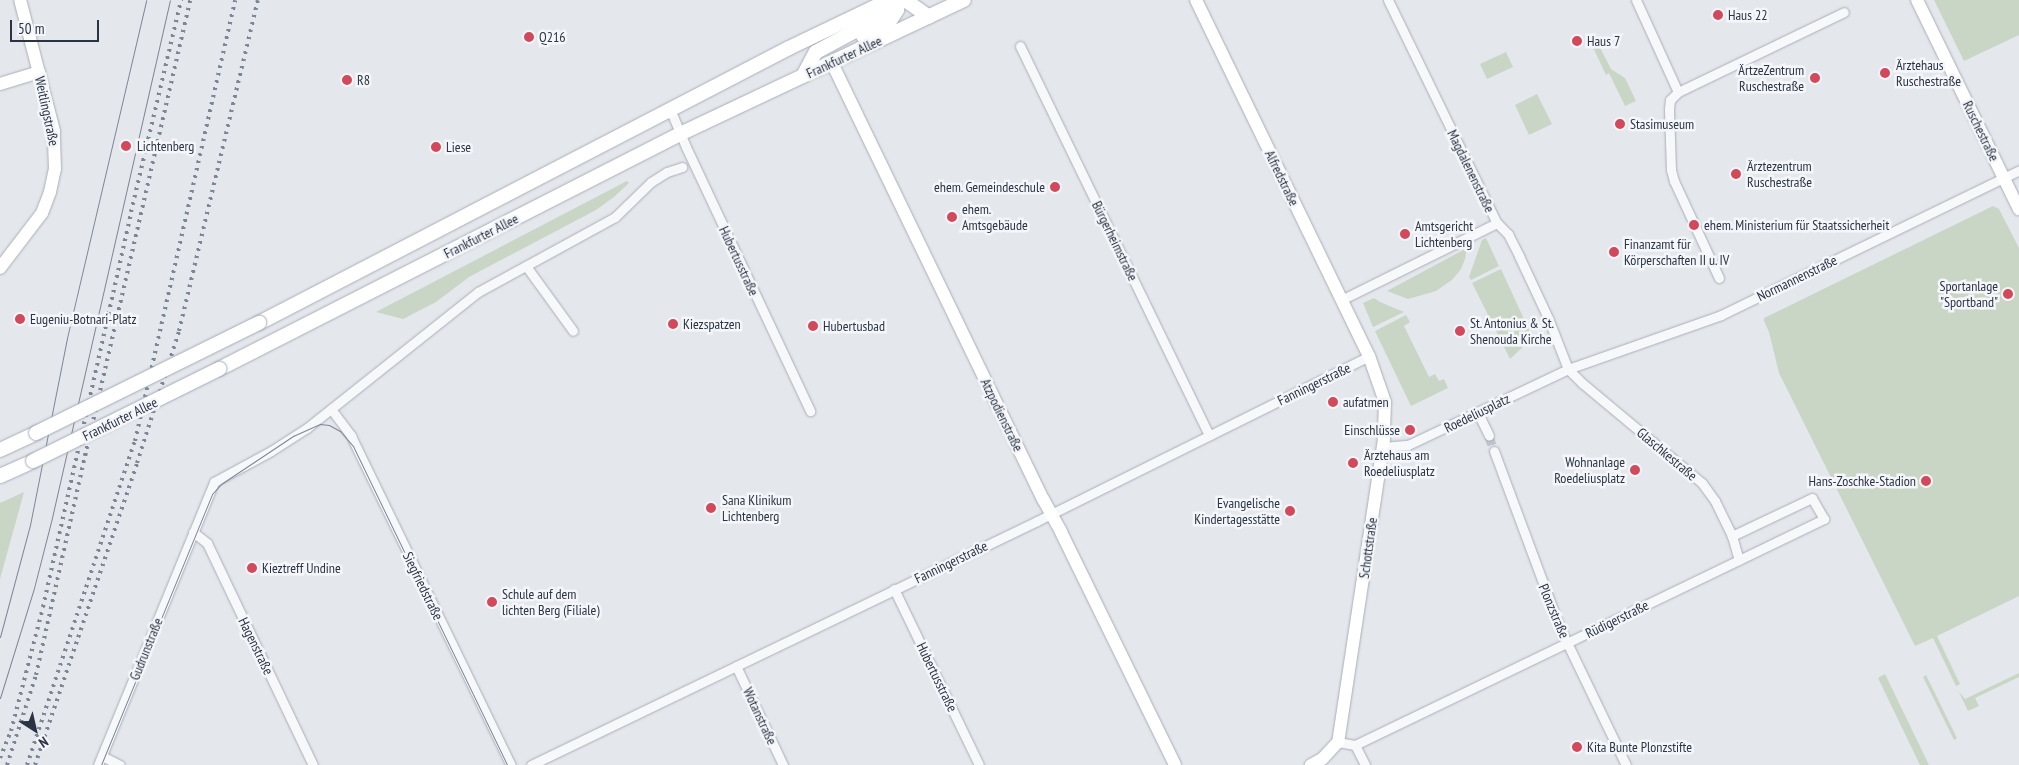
<!DOCTYPE html>
<meta charset="utf-8">
<style>
body{margin:0}
#map{position:relative;width:2019px;height:765px;overflow:hidden;background:#e4e7ec;font-family:"PT Sans Narrow",sans-serif}
div>[style]{position:absolute}
[style*='--x']{left:calc(var(--x)*1px);top:calc(var(--y)*1px);width:calc(var(--w)*1px);rotate:calc(var(--a)*1deg)}
.green>*{inset:0;background:#c9d6c5}
.street-tunnel>*{height:9px;margin-top:-4.5px;transform-origin:0;background:repeating-linear-gradient(90deg,#bfc3cb 0 9px,transparent 0 13.5px)}
.roads{filter:drop-shadow(0 0 1px #a9aeb7) drop-shadow(0 0 1px #a9aeb7)}
.street>*{height:9px;margin:-4.5px;padding:0 4.5px;transform-origin:4.5px;border-radius:4.5px;background:#f7f8fa}
.secondary>*{height:12px;margin:-6px;padding:0 6px;transform-origin:6px;border-radius:6px;background:#fff}
.primary>*{height:14px;margin:-7px;padding:0 7px;transform-origin:7px;border-radius:7px;background:#fff}
.tram>*{height:1px;margin:-0.5px;padding:0 0.5px;transform-origin:0.5px;border-radius:0.5px;background:#7d8696}
.rail>*{height:4px;margin-top:-2px;transform-origin:0;background:repeating-linear-gradient(90deg,#7d8696 0 2.5px,transparent 0 7.5px)}
.bridges{filter:drop-shadow(0 0 1px #a3abb8) drop-shadow(0 0 1px #a3abb8)}
.primary-bridge>*{height:14px;margin:-7px;padding:0 7px;transform-origin:7px;border-radius:7px;background:#fff}
.dots>*{width:14px;height:14px;translate:-50% -50%;box-sizing:border-box;border:2px solid #f4f6f9;border-radius:50%}
span{translate:-50% -50%;white-space:nowrap;text-align:center;line-height:1.15;-webkit-text-stroke:5px #f4f6f9;paint-order:stroke}
.poi-label{font-size:14px;color:#2b3445}
.left{translate:0 -50%;text-align:left}
.right{translate:-100% -50%;text-align:right}
.street-label{font-size:14px;color:#2b3445}
.north{position:absolute;left:10px;top:705px;width:50px;height:50px;-webkit-text-stroke:4px #f4f6f9;paint-order:stroke;rotate:145deg;font-size:14px;font-weight:700;line-height:20px;text-align:center;color:#2b3445}
.north::after{content:'';display:block;margin:auto;width:18px;height:22px;background:#2b3445;clip-path:polygon(50% 0,100% 100%,50% 72%,0 100%)}
.scale{position:absolute;left:10px;top:20px;width:89px;height:22px;box-sizing:border-box;border:2px solid #2b3445;border-top:0;padding-left:6px;font-size:15px;line-height:18px;white-space:nowrap;color:#2b3445;-webkit-text-stroke:4px #f4f6f9;paint-order:stroke}
</style>
<div id="map">
<div class="green">
<i style="clip-path:polygon(1934px 0,2019px 0,2019px 35px,1964px 61px)"></i>
<i style="clip-path:polygon(1596px 40px,1611px 69px,1625px 78px,1636px 101px,1625px 106px,1609px 73px,1606px 75px,1591px 43px)"></i>
<i style="clip-path:polygon(1506px 52px,1513px 67px,1487px 79px,1480px 64px)"></i>
<i style="clip-path:polygon(1537px 94px,1552px 124px,1529px 135px,1515px 105px)"></i>
<i style="clip-path:polygon(627px 181px,629px 183px,614px 197px,596px 210px,469px 277px,436px 302px,403px 319px,376px 312px)"></i>
<i style="clip-path:polygon(1993px 206px,1999px 209px,2019px 248px,2019px 596px,1937px 636px,1960px 684px,1956px 686px,1933px 638px,1915px 646px,1779px 373px,1769px 332px,1764px 321px,1764px 318px)"></i>
<i style="clip-path:polygon(1486px 238px,1499px 266px,1471px 280px,1469px 277px,1482px 240px)"></i>
<i style="clip-path:polygon(1467px 248px,1465px 259px,1461px 269px,1452px 280px,1436px 291px,1408px 299px,1387px 291px)"></i>
<i style="clip-path:polygon(1501px 269px,1529px 330px,1522px 348px,1510px 359px,1472px 283px)"></i>
<i style="clip-path:polygon(1374px 298px,1380px 302px,1404px 312px,1373px 327px,1363px 303px)"></i>
<i style="clip-path:polygon(1406px 315px,1410px 322px,1404px 326px,1429px 377px,1435px 374px,1439px 381px,1444px 379px,1448px 388px,1411px 406px,1375px 331px)"></i>
<i style="clip-path:polygon(24px 492px,0 579px,0 503px)"></i>
<i style="clip-path:polygon(2019px 673px,2019px 677px,1975px 698px,1979px 706px,1968px 711px,1959px 692px,1965px 699px)"></i>
<i style="clip-path:polygon(1885px 674px,1929px 765px,1920px 765px,1878px 678px)"></i>
<i style="clip-path:polygon(1926px 675px,1957px 738px,1954px 740px,1923px 677px)"></i>
</div>
<div class="street-tunnel">
<i style="--x:1489;--y:436;--w:16;--a:72"></i>
</div>
<div class="roads">
<div class="street">
<i style="--x:1388;--y:0;--w:248;--a:64"></i>
<i style="--x:1497;--y:223;--w:16;--a:45"></i>
<i style="--x:1508;--y:234;--w:25;--a:63"></i>
<i style="--x:1519;--y:256;--w:68;--a:64.9"></i>
<i style="--x:1548;--y:318;--w:55;--a:68.6"></i>
<i style="--x:1568;--y:369;--w:20;--a:45"></i>
<i style="--x:1582;--y:383;--w:156;--a:39.8"></i>
<i style="--x:1702;--y:483;--w:22;--a:54"></i>
<i style="--x:1715;--y:501;--w:39;--a:64"></i>
<i style="--x:1732;--y:536;--w:25;--a:74"></i>
<i style="--x:1636;--y:0;--w:101;--a:65.5"></i>
<i style="--x:1020;--y:46;--w:433;--a:64.1"></i>
<i style="--x:670;--y:109;--w:41;--a:67.2"></i>
<i style="--x:686;--y:147;--w:292;--a:64.8"></i>
<i style="--x:526;--y:266;--w:80;--a:54.1"></i>
<i style="--x:1719;--y:278;--w:107;--a:-114.9"></i>
<i style="--x:1674;--y:181;--w:11;--a:-105"></i>
<i style="--x:1671;--y:170;--w:61;--a:-91.9"></i>
<i style="--x:1669;--y:109;--w:9;--a:-84"></i>
<i style="--x:1670;--y:100;--w:11;--a:-45"></i>
<i style="--x:1678;--y:92;--w:184;--a:-25.7"></i>
<i style="--x:1341;--y:300;--w:174;--a:-26.3"></i>
<i style="--x:331;--y:409;--w:34;--a:53"></i>
<i style="--x:351;--y:436;--w:366;--a:64.1"></i>
<i style="--x:1478;--y:413;--w:25;--a:64"></i>
<i style="--x:1383;--y:447;--w:25;--a:-5"></i>
<i style="--x:1408;--y:445;--w:177;--a:-25.4"></i>
<i style="--x:1568;--y:369;--w:162;--a:-19.4"></i>
<i style="--x:1721;--y:315;--w:331;--a:-25.9"></i>
<i style="--x:1494;--y:451;--w:189;--a:69.6"></i>
<i style="--x:1560;--y:628;--w:152;--a:64.3"></i>
<i style="--x:193;--y:532;--w:18;--a:38"></i>
<i style="--x:207;--y:543;--w:246;--a:64.5"></i>
<i style="--x:894;--y:589;--w:195;--a:64.2"></i>
<i style="--x:736;--y:666;--w:110;--a:64.6"></i>
<i style="--x:1338;--y:742;--w:17;--a:10"></i>
<i style="--x:1355;--y:745;--w:521;--a:-25.73"></i>
<i style="--x:1824;--y:519;--w:24;--a:-120"></i>
<i style="--x:1812;--y:498;--w:89;--a:154.6"></i>
<i style="--x:1355;--y:745;--w:22;--a:63"></i>
<i style="--x:102;--y:756;--w:20;--a:27"></i>
<i style="--x:98;--y:765;--w:306;--a:-67.7"></i>
<i style="--x:214;--y:482;--w:65;--a:-28.5"></i>
<i style="--x:271;--y:451;--w:43;--a:-32.6"></i>
<i style="--x:307;--y:428;--w:218;--a:-38.5"></i>
<i style="--x:478;--y:292;--w:156;--a:-28.7"></i>
<i style="--x:615;--y:217;--w:50;--a:-44.2"></i>
<i style="--x:651;--y:182;--w:19;--a:-32"></i>
<i style="--x:667;--y:172;--w:16;--a:-18"></i>
<i style="--x:531;--y:765;--w:562;--a:-25.74"></i>
<i style="--x:1037;--y:521;--w:371;--a:-26.4"></i>
</div>
<div class="secondary">
<i style="--x:1196;--y:0;--w:396;--a:64.1"></i>
<i style="--x:1369;--y:356;--w:49;--a:70.8"></i>
<i style="--x:1385;--y:402;--w:37;--a:92"></i>
<i style="--x:1384;--y:439;--w:306;--a:98.6"></i>
<i style="--x:1338;--y:742;--w:23;--a:133"></i>
<i style="--x:1322;--y:759;--w:13;--a:151"></i>
<i style="--x:1917;--y:0;--w:233;--a:64"></i>
<i style="--x:832;--y:63;--w:484;--a:64.2"></i>
<i style="--x:1043;--y:499;--w:38;--a:61"></i>
<i style="--x:1061;--y:532;--w:259;--a:63.9"></i>
<i style="--x:0;--y:84;--w:41;--a:-17.1"></i>
<i style="--x:0;--y:268;--w:69;--a:-52.6"></i>
<i style="--x:42;--y:213;--w:22;--a:-69"></i>
<i style="--x:50;--y:192;--w:24;--a:-78"></i>
<i style="--x:55;--y:169;--w:38;--a:-92"></i>
<i style="--x:54;--y:131;--w:135;--a:-104.5"></i>
</div>
<div class="primary">
<i style="--x:905;--y:0;--w:29;--a:35"></i>
<i style="--x:863;--y:36;--w:28;--a:-26"></i>
<i style="--x:888;--y:24;--w:17;--a:-57"></i>
<i style="--x:897;--y:10;--w:10;--a:-84"></i>
<i style="--x:803;--y:76;--w:27;--a:-62"></i>
<i style="--x:816;--y:52;--w:61;--a:-28.2"></i>
<i style="--x:870;--y:23;--w:27;--a:-45"></i>
<i style="--x:259;--y:323;--w:597;--a:-27.42"></i>
<i style="--x:789;--y:48;--w:111;--a:-25.6"></i>
<i style="--x:219;--y:369;--w:517;--a:-27.01"></i>
<i style="--x:680;--y:134;--w:314;--a:-25.3"></i>
<i style="--x:0;--y:450;--w:40;--a:-25"></i>
<i style="--x:0;--y:476;--w:36;--a:-24"></i>
</div>
</div>
<div class="tram">
<i style="--x:0;--y:637;--w:116;--a:-75"></i>
<i style="--x:30;--y:525;--w:191;--a:-78.8"></i>
<i style="--x:67;--y:338;--w:347;--a:-76.8"></i>
<i style="--x:0;--y:698;--w:115;--a:-72.8"></i>
<i style="--x:34;--y:588;--w:68;--a:-75.6"></i>
<i style="--x:51;--y:522;--w:535;--a:-77.16"></i>
<i style="--x:101;--y:765;--w:293;--a:-67.7"></i>
<i style="--x:212;--y:494;--w:13;--a:-48"></i>
<i style="--x:221;--y:484;--w:87;--a:-33.7"></i>
<i style="--x:293;--y:436;--w:30;--a:-24"></i>
<i style="--x:320;--y:424;--w:9;--a:6"></i>
<i style="--x:329;--y:425;--w:13;--a:29"></i>
<i style="--x:340;--y:431;--w:20;--a:49"></i>
<i style="--x:353;--y:446;--w:354;--a:64.2"></i>
</div>
<div class="rail">
<i style="--x:85;--y:456;--w:468;--a:-77"></i>
<i style="--x:0;--y:758;--w:29;--a:-68"></i>
<i style="--x:11;--y:731;--w:128;--a:-75.5"></i>
<i style="--x:43;--y:607;--w:405;--a:-77.4"></i>
<i style="--x:131;--y:212;--w:218;--a:-76.7"></i>
<i style="--x:7;--y:765;--w:95;--a:-72.1"></i>
<i style="--x:36;--y:675;--w:230;--a:-77.4"></i>
<i style="--x:27;--y:765;--w:342;--a:-71.6"></i>
<i style="--x:135;--y:441;--w:452;--a:-77.2"></i>
<i style="--x:35;--y:765;--w:319;--a:-71.3"></i>
<i style="--x:137;--y:463;--w:139;--a:-72.3"></i>
<i style="--x:179;--y:331;--w:340;--a:-76.6"></i>
</div>
<div class="bridges">
<div class="primary-bridge">
<i style="--x:36;--y:433;--w:249;--a:-26.3"></i>
<i style="--x:33;--y:461;--w:208;--a:-26.3"></i>
</div>
</div>
<div class="dots">
<i style="left:1718px;top:15px;background:#d1495b"></i>
<i style="left:529px;top:37px;background:#d1495b"></i>
<i style="left:1577px;top:41px;background:#d1495b"></i>
<i style="left:1885px;top:73px;background:#d1495b"></i>
<i style="left:1815px;top:78px;background:#d1495b"></i>
<i style="left:347px;top:80px;background:#d1495b"></i>
<i style="left:1620px;top:124px;background:#d1495b"></i>
<i style="left:126px;top:146px;background:#d1495b"></i>
<i style="left:436px;top:147px;background:#d1495b"></i>
<i style="left:1736px;top:174px;background:#d1495b"></i>
<i style="left:1055px;top:187px;background:#d1495b"></i>
<i style="left:952px;top:217px;background:#d1495b"></i>
<i style="left:1694px;top:225px;background:#d1495b"></i>
<i style="left:1405px;top:234px;background:#d1495b"></i>
<i style="left:1614px;top:252px;background:#d1495b"></i>
<i style="left:2008px;top:294px;background:#d1495b"></i>
<i style="left:20px;top:319px;background:#d1495b"></i>
<i style="left:673px;top:324px;background:#d1495b"></i>
<i style="left:813px;top:326px;background:#d1495b"></i>
<i style="left:1460px;top:331px;background:#d1495b"></i>
<i style="left:1333px;top:402px;background:#d1495b"></i>
<i style="left:1410px;top:430px;background:#d1495b"></i>
<i style="left:1353px;top:463px;background:#d1495b"></i>
<i style="left:1635px;top:470px;background:#d1495b"></i>
<i style="left:1926px;top:481px;background:#d1495b"></i>
<i style="left:711px;top:508px;background:#d1495b"></i>
<i style="left:1290px;top:511px;background:#d1495b"></i>
<i style="left:252px;top:568px;background:#d1495b"></i>
<i style="left:492px;top:602px;background:#d1495b"></i>
<i style="left:1577px;top:747px;background:#d1495b"></i>
</div>
<div class="poi-label">
<span class="left" style="left:1728px;top:15px">Haus 22</span>
<span class="left" style="left:539px;top:37px">Q216</span>
<span class="left" style="left:1587px;top:41px">Haus 7</span>
<span class="left" style="left:1896px;top:73px">Ärztehaus<br>Ruschestraße</span>
<span class="right" style="left:1804px;top:78px">ÄrtzeZentrum<br>Ruschestraße</span>
<span class="left" style="left:357px;top:80px">R8</span>
<span class="left" style="left:1630px;top:124px">Stasimuseum</span>
<span class="left" style="left:137px;top:146px">Lichtenberg</span>
<span class="left" style="left:446px;top:147px">Liese</span>
<span class="left" style="left:1747px;top:174px">Ärztezentrum<br>Ruschestraße</span>
<span class="right" style="left:1045px;top:187px">ehem. Gemeindeschule</span>
<span class="left" style="left:962px;top:217px">ehem.<br>Amtsgebäude</span>
<span class="left" style="left:1704px;top:225px">ehem. Ministerium für Staatssicherheit</span>
<span class="left" style="left:1415px;top:234px">Amtsgericht<br>Lichtenberg</span>
<span class="left" style="left:1624px;top:252px">Finanzamt für<br>Körperschaften II u. IV</span>
<span class="right" style="left:1998px;top:294px">Sportanlage<br>"Sportband"</span>
<span class="left" style="left:30px;top:319px">Eugeniu-Botnari-Platz</span>
<span class="left" style="left:1470px;top:331px">St. Antonius &amp; St.<br>Shenouda Kirche</span>
<span class="left" style="left:683px;top:324px">Kiezspatzen</span>
<span class="left" style="left:823px;top:326px">Hubertusbad</span>
<span class="left" style="left:1343px;top:402px">aufatmen</span>
<span class="right" style="left:1400px;top:430px">Einschlüsse</span>
<span class="left" style="left:1364px;top:463px">Ärztehaus am<br>Roedeliusplatz</span>
<span class="right" style="left:1625px;top:470px">Wohnanlage<br>Roedeliusplatz</span>
<span class="right" style="left:1916px;top:481px">Hans-Zoschke-Stadion</span>
<span class="left" style="left:722px;top:508px">Sana Klinikum<br>Lichtenberg</span>
<span class="right" style="left:1280px;top:511px">Evangelische<br>Kindertagesstätte</span>
<span class="left" style="left:262px;top:568px">Kieztreff Undine</span>
<span class="left" style="left:502px;top:602px">Schule auf dem<br>lichten Berg (Filiale)</span>
<span class="left" style="left:1587px;top:747px">Kita Bunte Plonzstifte</span>
</div>
<div class="street-label">
<span style="left:844px;top:57px;rotate:-25deg">Frankfurter Allee</span>
<span style="left:47px;top:111px;rotate:78deg">Weitlingstraße</span>
<span style="left:1981px;top:131px;rotate:64deg">Ruschestraße</span>
<span style="left:1471px;top:171px;rotate:64deg">Magdalenenstraße</span>
<span style="left:1282px;top:178px;rotate:64deg">Alfredstraße</span>
<span style="left:481px;top:236px;rotate:-27deg">Frankfurter Allee</span>
<span style="left:1115px;top:241px;rotate:64deg">Bürgerheimstraße</span>
<span style="left:739px;top:261px;rotate:65deg">Hubertusstraße</span>
<span style="left:1797px;top:278px;rotate:-26deg">Normannenstraße</span>
<span style="left:1314px;top:384px;rotate:-26deg">Fanningerstraße</span>
<span style="left:1477px;top:413px;rotate:-26deg">Roedeliusplatz</span>
<span style="left:1002px;top:415px;rotate:64deg">Atzpodienstraße</span>
<span style="left:120px;top:419px;rotate:-26deg">Frankfurter Allee</span>
<span style="left:1667px;top:454px;rotate:40deg">Glaschkestraße</span>
<span style="left:1368px;top:548px;rotate:-82deg">Schottstraße</span>
<span style="left:951px;top:562px;rotate:-26deg">Fanningerstraße</span>
<span style="left:423px;top:586px;rotate:64deg">Siegfriedstraße</span>
<span style="left:1554px;top:611px;rotate:67deg">Plonzstraße</span>
<span style="left:1617px;top:619px;rotate:-26deg">Rüdigerstraße</span>
<span style="left:256px;top:646px;rotate:64deg">Hagenstraße</span>
<span style="left:146px;top:649px;rotate:-68deg">Gudrunstraße</span>
<span style="left:937px;top:677px;rotate:64deg">Hubertusstraße</span>
<span style="left:760px;top:716px;rotate:65deg">Wotanstraße</span>
</div>
<div class="north">N</div>
<div class="scale">50 m</div>
</div>
